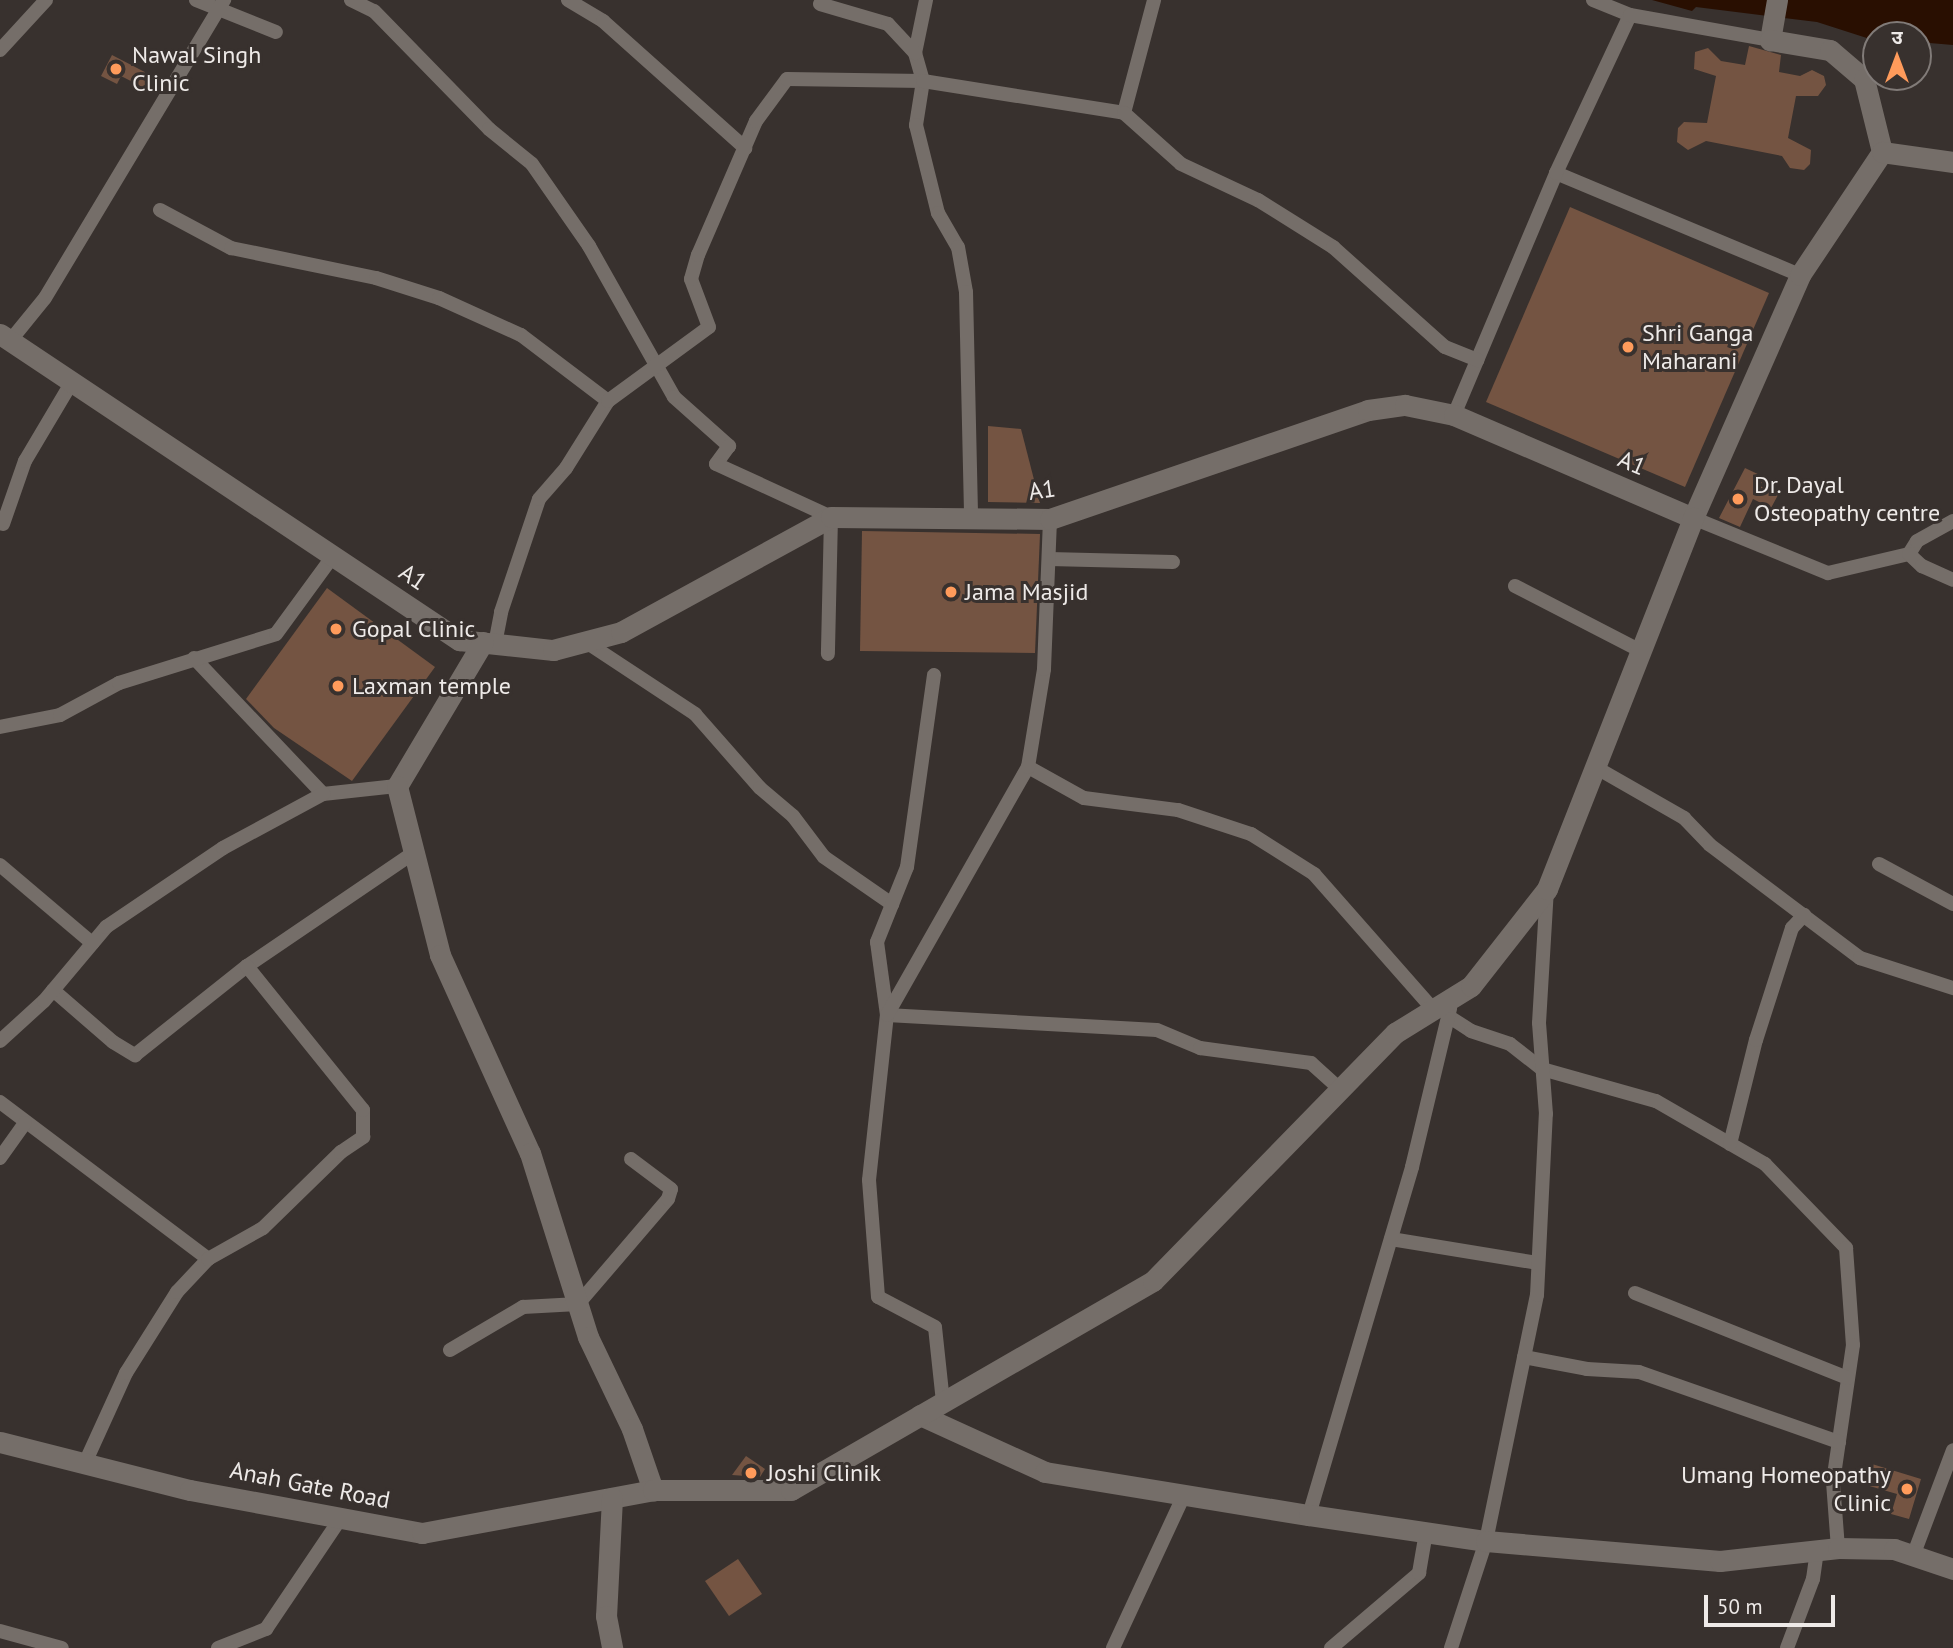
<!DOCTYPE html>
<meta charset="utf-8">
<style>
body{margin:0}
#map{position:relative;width:1953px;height:1648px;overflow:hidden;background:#38312e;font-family:"PT Sans","Noto Sans Devanagari",sans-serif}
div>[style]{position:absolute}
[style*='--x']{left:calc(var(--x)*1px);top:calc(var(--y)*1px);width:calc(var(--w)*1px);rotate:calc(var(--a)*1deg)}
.water>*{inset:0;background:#290f01}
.building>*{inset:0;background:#745442}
.street>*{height:14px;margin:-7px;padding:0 7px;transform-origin:7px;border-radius:7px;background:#756e69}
.secondary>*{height:21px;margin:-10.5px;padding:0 10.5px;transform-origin:10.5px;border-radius:10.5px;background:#756e69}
.dots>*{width:19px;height:19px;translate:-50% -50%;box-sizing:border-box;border:4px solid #38312e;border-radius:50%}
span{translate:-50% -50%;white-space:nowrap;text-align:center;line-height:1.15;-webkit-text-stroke:6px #38312e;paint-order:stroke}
.poi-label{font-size:24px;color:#eeeae8}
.left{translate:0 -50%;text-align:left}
.right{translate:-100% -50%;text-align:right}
.street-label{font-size:24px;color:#eeeae8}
.north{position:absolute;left:1862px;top:21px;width:70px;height:70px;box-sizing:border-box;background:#38312e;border:2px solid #817b78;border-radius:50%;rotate:0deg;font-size:19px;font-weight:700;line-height:28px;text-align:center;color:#eeeae8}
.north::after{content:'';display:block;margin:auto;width:24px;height:32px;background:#ff9b5b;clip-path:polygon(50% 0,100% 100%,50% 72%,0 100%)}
.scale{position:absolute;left:1704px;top:1595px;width:131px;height:32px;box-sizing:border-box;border:4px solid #eeeae8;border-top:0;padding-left:9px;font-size:21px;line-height:24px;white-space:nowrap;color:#eeeae8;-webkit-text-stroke:5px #38312e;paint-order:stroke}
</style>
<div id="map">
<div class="water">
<i style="clip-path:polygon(1652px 0,1953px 0,1953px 45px,1918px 42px,1918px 35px,1876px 35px,1873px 40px,1817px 22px,1696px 7px,1692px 11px)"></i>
</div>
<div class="building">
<i style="clip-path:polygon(1749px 46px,1781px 55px,1779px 72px,1800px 76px,1812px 70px,1824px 76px,1826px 85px,1818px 96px,1796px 96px,1788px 138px,1811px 150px,1810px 164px,1804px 170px,1790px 168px,1782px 156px,1706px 141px,1688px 150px,1677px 142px,1678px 128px,1684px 122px,1707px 123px,1716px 76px,1694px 69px,1695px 52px,1708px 48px,1721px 61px,1745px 65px)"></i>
<i style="clip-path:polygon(112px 55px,164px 82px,156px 94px,121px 76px,117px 84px,101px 76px)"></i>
<i style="clip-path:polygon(1570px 207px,1769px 293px,1685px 487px,1486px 402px)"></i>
<i style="clip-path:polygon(988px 426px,1021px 429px,1040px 503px,988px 502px)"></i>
<i style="clip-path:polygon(1745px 468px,1764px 477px,1760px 486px,1778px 495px,1771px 508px,1753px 499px,1740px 527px,1719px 518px)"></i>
<i style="clip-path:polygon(862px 531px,1040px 534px,1035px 653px,860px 651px)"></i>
<i style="clip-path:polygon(327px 588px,435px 667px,352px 781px,274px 728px,246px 699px)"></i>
<i style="clip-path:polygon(746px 1456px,765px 1469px,760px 1477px,732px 1475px)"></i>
<i style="clip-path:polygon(1872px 1464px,1921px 1479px,1909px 1519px,1891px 1514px,1897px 1494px,1866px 1485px)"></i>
<i style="clip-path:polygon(738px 1559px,762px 1594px,729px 1616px,705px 1581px)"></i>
</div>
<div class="street">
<i style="--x:196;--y:0;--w:86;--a:21.8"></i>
<i style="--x:351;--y:0;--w:25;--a:26"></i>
<i style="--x:374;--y:11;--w:165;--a:45.7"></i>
<i style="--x:489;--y:129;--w:55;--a:39.1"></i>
<i style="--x:532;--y:164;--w:100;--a:55.2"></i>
<i style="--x:589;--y:246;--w:173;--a:60.6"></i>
<i style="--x:674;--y:397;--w:74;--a:41.7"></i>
<i style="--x:729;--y:446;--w:22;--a:126"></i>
<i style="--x:716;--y:464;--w:127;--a:24.7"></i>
<i style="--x:831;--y:517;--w:137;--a:91.3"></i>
<i style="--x:568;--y:0;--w:41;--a:31"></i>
<i style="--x:603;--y:21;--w:191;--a:41.8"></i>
<i style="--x:926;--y:0;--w:54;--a:101.7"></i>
<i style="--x:915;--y:53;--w:29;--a:74"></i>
<i style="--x:923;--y:81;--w:45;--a:99"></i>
<i style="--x:916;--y:125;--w:91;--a:76"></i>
<i style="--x:938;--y:213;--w:39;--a:60"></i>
<i style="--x:958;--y:247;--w:46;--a:79.9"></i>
<i style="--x:966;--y:292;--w:227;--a:88.7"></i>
<i style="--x:1593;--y:0;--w:40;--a:22"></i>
<i style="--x:820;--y:4;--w:71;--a:16.4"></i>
<i style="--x:888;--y:24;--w:40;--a:47"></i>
<i style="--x:0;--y:50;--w:68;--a:-47.4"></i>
<i style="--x:1124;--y:113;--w:117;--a:-75.1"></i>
<i style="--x:1556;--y:173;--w:264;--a:22.7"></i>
<i style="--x:160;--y:210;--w:81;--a:28.2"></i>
<i style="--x:231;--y:248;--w:148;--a:11.7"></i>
<i style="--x:376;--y:278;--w:66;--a:17.6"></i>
<i style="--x:439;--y:298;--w:90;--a:24.3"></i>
<i style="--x:521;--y:335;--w:109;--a:37.2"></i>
<i style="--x:10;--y:341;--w:55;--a:-50.9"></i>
<i style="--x:45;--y:298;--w:348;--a:-59"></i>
<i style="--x:1454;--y:415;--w:263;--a:-67.1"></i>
<i style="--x:1556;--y:173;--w:174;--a:-64.9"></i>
<i style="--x:1630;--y:15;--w:142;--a:10.1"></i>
<i style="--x:1693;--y:518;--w:146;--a:22.2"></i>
<i style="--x:1828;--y:573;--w:83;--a:-13.2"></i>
<i style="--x:1909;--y:554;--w:15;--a:-58"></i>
<i style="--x:1917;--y:541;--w:41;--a:-29.1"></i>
<i style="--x:3;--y:524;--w:67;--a:-70.8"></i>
<i style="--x:25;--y:461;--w:92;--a:-59.3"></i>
<i style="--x:1909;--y:554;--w:18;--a:43"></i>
<i style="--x:1922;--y:566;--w:34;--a:24"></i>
<i style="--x:1049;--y:559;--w:124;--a:1.4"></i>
<i style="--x:1515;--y:586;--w:142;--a:27.3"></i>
<i style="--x:586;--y:642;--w:131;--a:33.4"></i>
<i style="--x:695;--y:714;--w:98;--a:48.7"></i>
<i style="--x:760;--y:788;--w:43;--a:40.3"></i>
<i style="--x:793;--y:816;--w:51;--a:52.9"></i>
<i style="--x:824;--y:857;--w:83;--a:34.7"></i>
<i style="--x:495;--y:644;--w:33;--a:-79"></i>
<i style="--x:501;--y:612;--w:119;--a:-71.4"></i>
<i style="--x:539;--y:499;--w:41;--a:-48.9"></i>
<i style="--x:566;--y:468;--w:79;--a:-57.9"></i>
<i style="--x:608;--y:401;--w:125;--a:-36.2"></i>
<i style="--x:709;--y:327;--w:51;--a:-110.6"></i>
<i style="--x:691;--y:279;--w:25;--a:-74"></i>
<i style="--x:698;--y:255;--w:146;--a:-66.6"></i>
<i style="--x:756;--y:121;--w:52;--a:-53.6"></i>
<i style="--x:787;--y:79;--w:136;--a:0.8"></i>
<i style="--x:923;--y:81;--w:204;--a:9"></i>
<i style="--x:1124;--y:113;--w:76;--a:41.8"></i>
<i style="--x:1181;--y:164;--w:85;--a:25.1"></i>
<i style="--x:1258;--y:200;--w:89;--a:32.1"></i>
<i style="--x:1333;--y:247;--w:150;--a:41.8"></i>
<i style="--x:1445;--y:347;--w:35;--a:22"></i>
<i style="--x:194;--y:658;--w:187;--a:46.5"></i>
<i style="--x:323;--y:794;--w:74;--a:-6.2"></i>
<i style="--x:934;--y:675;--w:194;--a:98"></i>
<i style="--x:907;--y:867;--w:81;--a:111.8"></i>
<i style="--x:877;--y:942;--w:74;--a:82.2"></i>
<i style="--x:887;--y:1015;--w:270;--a:3.2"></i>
<i style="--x:1157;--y:1030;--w:47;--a:22.7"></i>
<i style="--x:1200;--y:1048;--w:112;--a:7.7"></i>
<i style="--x:1311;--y:1063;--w:39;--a:42"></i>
<i style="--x:0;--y:727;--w:61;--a:-11.3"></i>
<i style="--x:60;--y:715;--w:67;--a:-28.5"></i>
<i style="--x:119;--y:683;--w:164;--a:-17.3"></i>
<i style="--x:276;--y:634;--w:97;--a:-53.8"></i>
<i style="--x:1028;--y:767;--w:64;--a:29"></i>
<i style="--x:1084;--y:798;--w:95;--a:7.3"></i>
<i style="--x:1178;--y:810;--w:77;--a:18.2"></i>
<i style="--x:1251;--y:834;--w:75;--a:32.4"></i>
<i style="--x:1314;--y:874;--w:180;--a:48.6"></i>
<i style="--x:1595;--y:767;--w:103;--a:29.8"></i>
<i style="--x:1684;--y:818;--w:37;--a:46"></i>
<i style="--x:1710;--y:845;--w:188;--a:37"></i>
<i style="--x:1860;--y:958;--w:98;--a:17.9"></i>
<i style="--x:1879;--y:864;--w:84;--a:28.4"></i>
<i style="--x:0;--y:865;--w:121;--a:40.3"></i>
<i style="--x:53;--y:990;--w:79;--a:40.9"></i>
<i style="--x:113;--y:1042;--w:26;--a:31"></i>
<i style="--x:135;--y:1055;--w:143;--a:-38.5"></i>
<i style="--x:247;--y:966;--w:203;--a:-34.2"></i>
<i style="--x:1448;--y:1016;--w:27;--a:33"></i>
<i style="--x:1471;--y:1031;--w:41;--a:18.4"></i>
<i style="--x:1510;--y:1044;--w:41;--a:38"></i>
<i style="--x:1542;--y:1069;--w:118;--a:15.7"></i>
<i style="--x:1656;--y:1101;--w:126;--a:30"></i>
<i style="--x:1765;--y:1164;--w:117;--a:46"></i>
<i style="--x:1846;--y:1248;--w:97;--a:85.9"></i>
<i style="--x:1853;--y:1345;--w:138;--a:98.3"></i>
<i style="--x:1833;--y:1482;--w:66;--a:85.7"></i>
<i style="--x:0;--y:1041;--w:59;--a:-42.3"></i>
<i style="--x:44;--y:1001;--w:97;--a:-50"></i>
<i style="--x:106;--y:927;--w:141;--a:-34"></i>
<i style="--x:223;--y:848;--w:114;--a:-28.4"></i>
<i style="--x:0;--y:1102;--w:261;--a:37"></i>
<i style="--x:1730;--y:1144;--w:107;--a:-76"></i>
<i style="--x:1756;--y:1040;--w:118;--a:-72.2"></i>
<i style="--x:1792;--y:928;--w:18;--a:-47"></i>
<i style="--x:0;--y:1158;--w:43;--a:-54.5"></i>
<i style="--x:1391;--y:1239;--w:148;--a:9.3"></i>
<i style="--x:1635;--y:1293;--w:229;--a:21.8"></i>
<i style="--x:450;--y:1350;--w:85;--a:-30.5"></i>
<i style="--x:523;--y:1307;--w:55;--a:-3.1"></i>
<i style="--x:578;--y:1304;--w:138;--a:-49.4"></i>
<i style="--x:668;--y:1199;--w:10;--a:-73"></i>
<i style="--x:671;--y:1189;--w:50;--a:-143.1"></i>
<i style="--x:1524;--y:1357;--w:64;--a:10.8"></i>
<i style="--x:1587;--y:1369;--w:52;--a:3.3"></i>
<i style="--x:1639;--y:1372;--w:212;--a:19.3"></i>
<i style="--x:943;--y:1402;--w:75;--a:-96.1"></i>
<i style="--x:935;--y:1327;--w:64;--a:-152.2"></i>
<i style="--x:878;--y:1297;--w:117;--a:-94.4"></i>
<i style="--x:869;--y:1180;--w:166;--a:-83.8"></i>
<i style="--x:887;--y:1015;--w:285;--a:-60.4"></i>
<i style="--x:1028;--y:767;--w:99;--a:-80.7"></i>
<i style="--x:1044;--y:669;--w:150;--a:-87.7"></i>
<i style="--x:85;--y:1463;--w:99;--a:-65.5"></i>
<i style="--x:126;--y:1373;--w:96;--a:-57.8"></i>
<i style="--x:177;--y:1292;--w:45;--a:-46.8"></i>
<i style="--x:208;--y:1259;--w:63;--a:-29.4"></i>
<i style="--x:263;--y:1228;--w:109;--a:-44.3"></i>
<i style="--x:341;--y:1152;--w:27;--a:-34"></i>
<i style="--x:363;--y:1137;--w:27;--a:-90"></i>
<i style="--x:363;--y:1110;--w:185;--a:-128.9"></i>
<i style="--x:1309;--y:1515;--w:363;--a:-73.5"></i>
<i style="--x:1412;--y:1167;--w:163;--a:-76.5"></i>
<i style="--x:1913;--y:1556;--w:113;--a:-69.3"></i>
<i style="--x:0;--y:1631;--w:64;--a:15.3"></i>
<i style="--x:218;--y:1648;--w:52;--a:-21.6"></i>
<i style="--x:266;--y:1629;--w:134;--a:-56"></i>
<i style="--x:1113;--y:1648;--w:169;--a:-65.1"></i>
<i style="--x:1331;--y:1648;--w:116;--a:-40.4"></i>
<i style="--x:1419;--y:1573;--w:42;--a:-80.3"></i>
<i style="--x:1451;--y:1648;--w:113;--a:-71.9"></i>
<i style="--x:1486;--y:1541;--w:251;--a:-78.3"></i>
<i style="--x:1537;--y:1295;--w:181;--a:-87.2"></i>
<i style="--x:1546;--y:1114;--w:91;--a:-94.4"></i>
<i style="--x:1539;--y:1023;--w:133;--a:-86.6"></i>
<i style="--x:1787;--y:1648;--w:74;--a:-69.4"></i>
<i style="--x:1813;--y:1579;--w:28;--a:-82"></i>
</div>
<div class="secondary">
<i style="--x:1777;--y:0;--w:41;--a:99.9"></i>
<i style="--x:1770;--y:40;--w:61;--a:9.5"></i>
<i style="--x:1830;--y:50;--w:45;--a:40.5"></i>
<i style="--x:1864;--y:79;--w:75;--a:76.1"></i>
<i style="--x:0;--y:334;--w:552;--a:33.69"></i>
<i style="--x:459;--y:640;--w:95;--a:6.1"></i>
<i style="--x:553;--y:650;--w:70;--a:-14.8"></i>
<i style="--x:621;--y:632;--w:239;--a:-28.7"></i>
<i style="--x:831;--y:517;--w:219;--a:0.5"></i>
<i style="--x:1050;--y:519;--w:336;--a:-18.9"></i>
<i style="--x:1368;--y:410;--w:37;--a:-8"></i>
<i style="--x:1405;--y:405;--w:50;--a:11.5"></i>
<i style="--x:1454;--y:415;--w:260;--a:23.3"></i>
<i style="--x:1693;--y:518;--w:266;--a:-66.2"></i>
<i style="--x:1800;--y:275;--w:148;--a:-56.3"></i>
<i style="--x:1882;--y:152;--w:72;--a:8"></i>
<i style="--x:483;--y:642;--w:168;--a:120.8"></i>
<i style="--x:397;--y:786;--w:174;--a:75.7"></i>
<i style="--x:440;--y:955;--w:217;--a:65.6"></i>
<i style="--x:530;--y:1153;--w:193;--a:72.5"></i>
<i style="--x:588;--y:1337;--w:102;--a:64.4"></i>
<i style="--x:632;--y:1429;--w:65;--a:71"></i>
<i style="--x:920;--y:1415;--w:137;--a:24.5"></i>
<i style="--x:1045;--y:1472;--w:267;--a:9.3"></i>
<i style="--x:1309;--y:1515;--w:179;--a:8.4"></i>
<i style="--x:1486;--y:1541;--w:235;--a:4.9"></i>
<i style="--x:1720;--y:1561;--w:119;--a:-6.3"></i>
<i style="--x:1838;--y:1548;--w:56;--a:1"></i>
<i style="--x:1894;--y:1549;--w:62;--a:18.7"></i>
<i style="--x:0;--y:1442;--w:196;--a:14.2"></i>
<i style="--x:190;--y:1490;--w:236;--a:10.5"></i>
<i style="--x:422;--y:1533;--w:235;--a:-10.5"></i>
<i style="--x:653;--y:1490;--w:138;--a:0"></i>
<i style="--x:791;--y:1490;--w:418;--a:-30"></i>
<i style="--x:1153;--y:1281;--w:347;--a:-45.7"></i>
<i style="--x:1395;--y:1033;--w:89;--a:-31.7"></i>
<i style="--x:1471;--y:986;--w:123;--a:-51.9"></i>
<i style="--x:1547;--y:889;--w:399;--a:-68.5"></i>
<i style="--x:612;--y:1498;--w:118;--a:92.9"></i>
<i style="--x:606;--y:1616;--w:33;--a:79"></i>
</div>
<div class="dots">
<i style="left:116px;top:69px;background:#ff9b5b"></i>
<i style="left:1628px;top:347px;background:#ff9b5b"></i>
<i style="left:1738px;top:499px;background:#ff9b5b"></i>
<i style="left:951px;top:592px;background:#ff9b5b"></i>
<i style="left:336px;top:629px;background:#ff9b5b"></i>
<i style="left:338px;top:686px;background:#ff9b5b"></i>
<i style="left:751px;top:1473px;background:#ff9b5b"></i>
<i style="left:1907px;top:1489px;background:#ff9b5b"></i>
</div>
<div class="poi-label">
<span class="left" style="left:132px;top:69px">Nawal Singh<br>Clinic</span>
<span class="left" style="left:1642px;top:347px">Shri Ganga<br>Maharani</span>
<span class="left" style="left:1754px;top:499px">Dr. Dayal<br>Osteopathy centre</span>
<span class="left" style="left:965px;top:592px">Jama Masjid</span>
<span class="left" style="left:352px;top:629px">Gopal Clinic</span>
<span class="left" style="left:352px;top:686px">Laxman temple</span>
<span class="left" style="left:767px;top:1473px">Joshi Clinik</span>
<span class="right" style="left:1891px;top:1489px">Umang Homeopathy<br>Clinic</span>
</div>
<div class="street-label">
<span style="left:1632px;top:463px;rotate:23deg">A1</span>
<span style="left:1042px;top:490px;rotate:-8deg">A1</span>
<span style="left:413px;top:577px;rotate:34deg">A1</span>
<span style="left:310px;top:1485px;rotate:11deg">Anah Gate Road</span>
</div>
<div class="north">उ</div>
<div class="scale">50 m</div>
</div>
